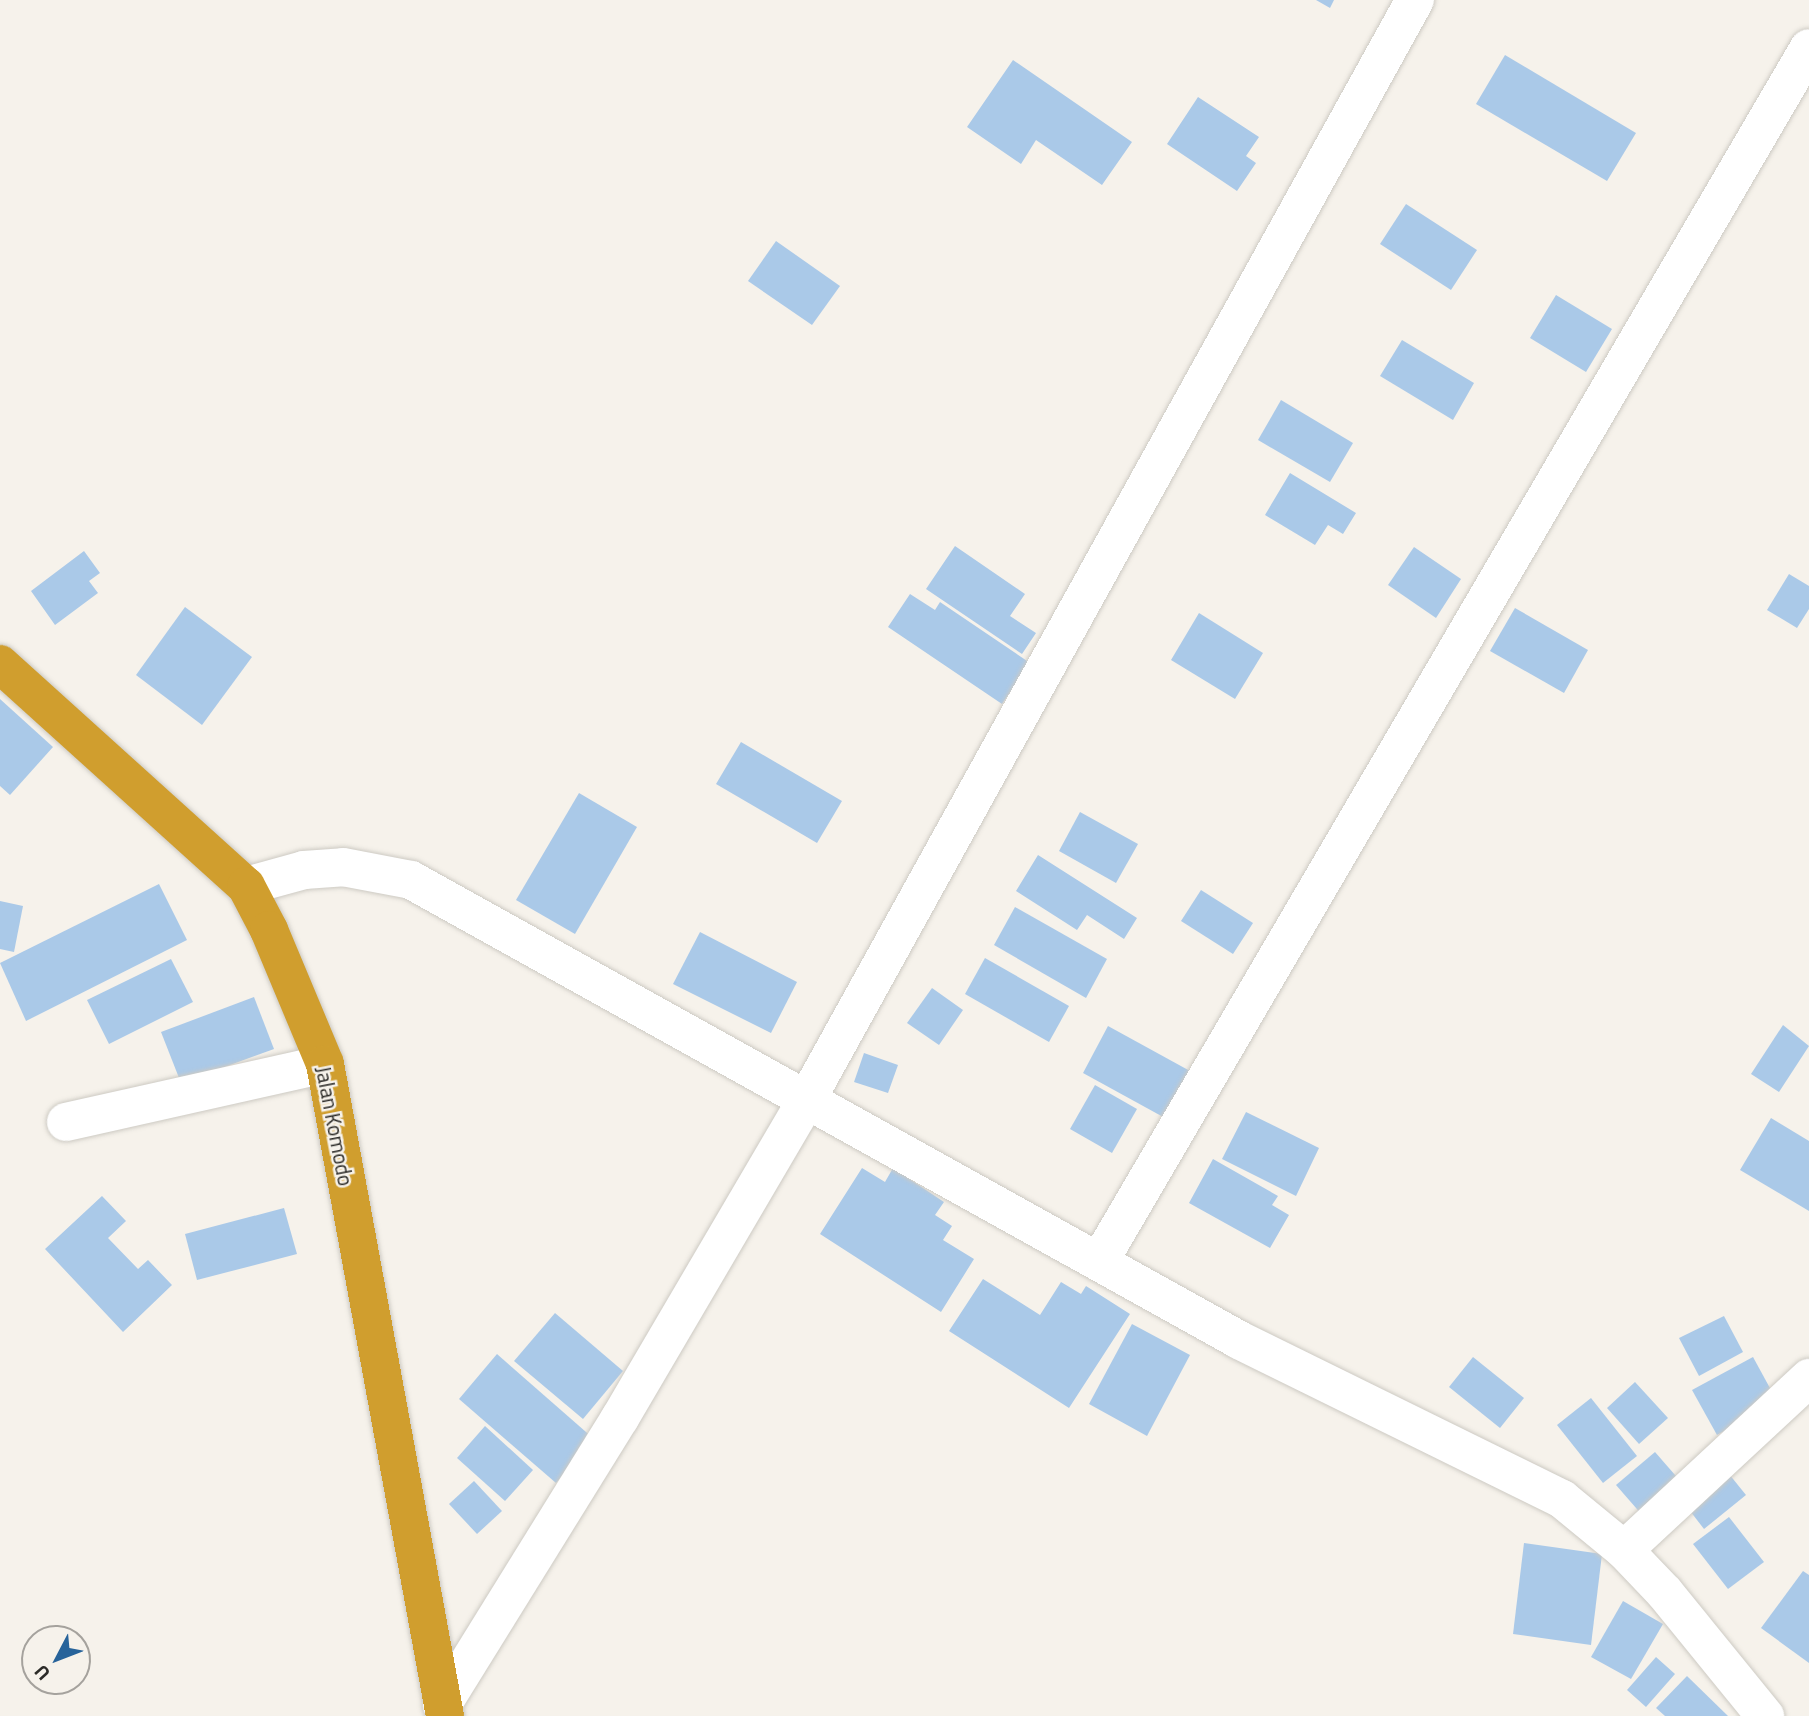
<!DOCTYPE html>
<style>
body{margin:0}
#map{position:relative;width:1809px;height:1716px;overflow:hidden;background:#f6f2eb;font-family:"Titillium Web",sans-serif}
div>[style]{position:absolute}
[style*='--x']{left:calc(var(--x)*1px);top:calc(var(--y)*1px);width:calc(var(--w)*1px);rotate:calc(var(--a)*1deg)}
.building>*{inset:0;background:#aac9e8}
.roads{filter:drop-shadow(0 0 2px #cdcac3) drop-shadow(0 0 2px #cdcac3)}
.minor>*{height:38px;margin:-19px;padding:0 19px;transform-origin:19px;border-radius:19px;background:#fff}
.highway>*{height:38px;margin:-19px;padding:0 19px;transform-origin:19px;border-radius:19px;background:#d09e2e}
span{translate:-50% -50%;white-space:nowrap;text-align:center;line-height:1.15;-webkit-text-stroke:5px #f6f2eb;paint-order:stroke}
.street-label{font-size:21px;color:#2c2b28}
.north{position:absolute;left:21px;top:1625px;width:70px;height:70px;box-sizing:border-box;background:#f6f2eb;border:2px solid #a5a29d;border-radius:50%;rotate:228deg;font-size:19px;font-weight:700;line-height:28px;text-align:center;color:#2c2b28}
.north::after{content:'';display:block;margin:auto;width:24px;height:32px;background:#27639a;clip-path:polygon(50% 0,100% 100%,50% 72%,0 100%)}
</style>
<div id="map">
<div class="building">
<i style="clip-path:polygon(1316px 0,1334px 0,1330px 8px)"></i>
<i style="clip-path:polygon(1505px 55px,1636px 133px,1607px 181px,1476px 104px)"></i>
<i style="clip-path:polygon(1013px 60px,1132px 142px,1102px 185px,1036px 140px,1021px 164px,967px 127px)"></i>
<i style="clip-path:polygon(1198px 97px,1259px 137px,1246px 156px,1256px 163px,1237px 191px,1167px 144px)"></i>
<i style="clip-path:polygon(1406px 204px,1477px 250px,1451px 290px,1380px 244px)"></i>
<i style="clip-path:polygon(776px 241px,840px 286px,812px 325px,748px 281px)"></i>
<i style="clip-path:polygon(1556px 295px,1612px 329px,1586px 372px,1530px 338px)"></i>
<i style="clip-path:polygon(1402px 340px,1474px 383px,1453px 420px,1380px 376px)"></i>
<i style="clip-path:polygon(1281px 400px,1353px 443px,1330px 482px,1258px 440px)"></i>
<i style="clip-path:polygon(1290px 473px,1356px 513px,1343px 534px,1328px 525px,1315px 545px,1265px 515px)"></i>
<i style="clip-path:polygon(955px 546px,1025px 594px,1010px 616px,1036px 633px,1022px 654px,926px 589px)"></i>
<i style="clip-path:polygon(1414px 547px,1461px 579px,1436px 618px,1388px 585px)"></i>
<i style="clip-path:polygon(84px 551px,100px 573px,89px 581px,98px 593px,55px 625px,31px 591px)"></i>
<i style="clip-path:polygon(1789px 574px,1809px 586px,1809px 609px,1797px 628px,1767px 610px)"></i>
<i style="clip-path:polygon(910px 594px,935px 610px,940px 602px,1030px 663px,1002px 704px,888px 627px)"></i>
<i style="clip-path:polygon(185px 607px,252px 657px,202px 725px,136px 675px)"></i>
<i style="clip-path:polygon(1515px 608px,1588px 650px,1564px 693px,1490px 651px)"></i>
<i style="clip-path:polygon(1199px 613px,1263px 653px,1235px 699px,1171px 660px)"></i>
<i style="clip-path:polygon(0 699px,53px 747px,10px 795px,0 786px)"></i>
<i style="clip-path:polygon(741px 742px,842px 801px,817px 843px,716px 784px)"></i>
<i style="clip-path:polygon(579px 793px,637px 827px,575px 934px,516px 900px)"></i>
<i style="clip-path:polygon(1080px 812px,1138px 844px,1116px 883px,1059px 851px)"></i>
<i style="clip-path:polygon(1038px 855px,1137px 918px,1124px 939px,1087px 915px,1077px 930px,1016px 891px)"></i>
<i style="clip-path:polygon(159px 884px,187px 940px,26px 1021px,0 963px)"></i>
<i style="clip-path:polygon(1201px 890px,1253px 923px,1233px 954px,1181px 921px)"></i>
<i style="clip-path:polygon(0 901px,23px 906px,14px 952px,0 949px)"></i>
<i style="clip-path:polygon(1015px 907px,1107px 959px,1086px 998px,994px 945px)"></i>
<i style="clip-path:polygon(700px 932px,797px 982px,771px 1033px,673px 984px)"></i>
<i style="clip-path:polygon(985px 958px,1069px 1006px,1049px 1042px,965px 994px)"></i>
<i style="clip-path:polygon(171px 959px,193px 1002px,109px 1044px,87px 1000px)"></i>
<i style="clip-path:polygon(932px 988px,963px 1010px,939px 1045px,907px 1023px)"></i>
<i style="clip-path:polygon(254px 997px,274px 1049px,181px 1083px,161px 1032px)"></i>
<i style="clip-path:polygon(1783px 1025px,1809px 1046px,1779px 1092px,1751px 1074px)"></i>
<i style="clip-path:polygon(1108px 1026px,1190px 1071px,1165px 1118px,1083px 1073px)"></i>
<i style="clip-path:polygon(864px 1053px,898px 1065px,888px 1093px,854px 1082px)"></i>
<i style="clip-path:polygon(1095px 1085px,1137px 1109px,1112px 1153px,1070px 1129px)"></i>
<i style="clip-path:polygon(1246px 1112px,1319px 1148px,1296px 1196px,1222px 1159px)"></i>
<i style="clip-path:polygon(1771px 1118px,1809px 1141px,1809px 1211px,1740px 1170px)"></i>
<i style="clip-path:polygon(1213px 1159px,1278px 1196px,1272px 1205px,1289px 1215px,1270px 1248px,1189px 1203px)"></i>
<i style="clip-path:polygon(862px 1168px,885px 1182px,893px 1168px,944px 1202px,935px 1215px,952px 1226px,943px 1240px,974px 1259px,941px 1312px,820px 1234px)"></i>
<i style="clip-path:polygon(102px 1196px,126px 1221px,108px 1238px,138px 1269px,148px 1260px,172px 1285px,123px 1332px,45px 1249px)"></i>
<i style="clip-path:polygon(284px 1208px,297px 1254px,197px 1280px,185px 1234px)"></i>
<i style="clip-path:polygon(983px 1279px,1040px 1315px,1061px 1282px,1081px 1294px,1086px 1286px,1130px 1314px,1069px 1408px,949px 1331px)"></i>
<i style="clip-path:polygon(555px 1313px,623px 1371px,583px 1419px,514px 1361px)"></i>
<i style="clip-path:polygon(1724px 1316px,1743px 1352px,1699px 1376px,1679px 1338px)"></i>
<i style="clip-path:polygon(1132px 1324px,1190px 1355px,1147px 1436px,1089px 1404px)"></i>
<i style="clip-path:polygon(497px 1354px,594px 1439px,556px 1483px,459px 1399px)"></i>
<i style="clip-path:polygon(1473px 1357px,1524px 1398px,1500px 1428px,1449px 1387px)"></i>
<i style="clip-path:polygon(1753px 1357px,1777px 1401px,1717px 1435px,1692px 1390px)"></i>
<i style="clip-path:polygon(1635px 1382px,1668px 1418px,1639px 1444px,1607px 1408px)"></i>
<i style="clip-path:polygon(1591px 1398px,1637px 1456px,1603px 1483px,1557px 1425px)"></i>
<i style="clip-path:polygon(485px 1426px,533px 1470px,505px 1501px,457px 1458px)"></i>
<i style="clip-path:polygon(1655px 1452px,1682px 1483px,1643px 1516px,1616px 1485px)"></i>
<i style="clip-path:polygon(1729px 1474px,1746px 1495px,1704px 1529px,1687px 1507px)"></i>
<i style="clip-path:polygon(474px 1481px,502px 1511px,477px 1534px,449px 1504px)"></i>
<i style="clip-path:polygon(1729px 1517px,1764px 1562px,1728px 1589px,1693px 1544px)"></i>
<i style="clip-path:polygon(1524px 1543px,1602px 1554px,1591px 1645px,1513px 1634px)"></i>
<i style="clip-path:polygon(1803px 1571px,1809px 1575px,1809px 1663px,1761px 1628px)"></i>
<i style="clip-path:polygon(1623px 1601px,1663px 1624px,1631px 1679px,1591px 1657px)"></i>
<i style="clip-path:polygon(1656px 1657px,1675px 1674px,1646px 1707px,1627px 1690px)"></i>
<i style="clip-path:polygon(1687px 1676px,1728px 1716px,1665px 1716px,1656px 1708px)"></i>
</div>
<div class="roads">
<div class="minor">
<i style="--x:246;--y:886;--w:60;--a:-15.4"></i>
<i style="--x:304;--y:870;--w:39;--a:-4"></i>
<i style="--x:343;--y:867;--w:69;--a:10.8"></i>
<i style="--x:411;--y:880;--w:947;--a:29.05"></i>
<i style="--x:1239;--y:1340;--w:360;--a:26.2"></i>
<i style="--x:1562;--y:1499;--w:80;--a:39.4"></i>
<i style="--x:1624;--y:1550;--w:59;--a:46.4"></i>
<i style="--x:1665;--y:1593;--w:159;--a:50.9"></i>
<i style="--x:66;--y:1122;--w:265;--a:-12.6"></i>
<i style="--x:1099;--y:1262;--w:1406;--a:-59.68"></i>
<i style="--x:1624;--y:1550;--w:253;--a:-42.9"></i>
<i style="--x:442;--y:1705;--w:338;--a:-58.2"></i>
<i style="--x:620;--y:1418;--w:370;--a:-59.6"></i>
<i style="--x:807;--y:1099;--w:1256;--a:-61.05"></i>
</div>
<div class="highway">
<i style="--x:0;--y:664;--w:331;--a:42.1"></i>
<i style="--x:246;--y:886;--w:50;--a:62.4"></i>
<i style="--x:269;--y:930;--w:145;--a:67.3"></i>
<i style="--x:325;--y:1064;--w:663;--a:79.57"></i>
</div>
</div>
<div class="street-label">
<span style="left:335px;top:1126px;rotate:79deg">Jalan Komodo</span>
</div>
<div class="north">U</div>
</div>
